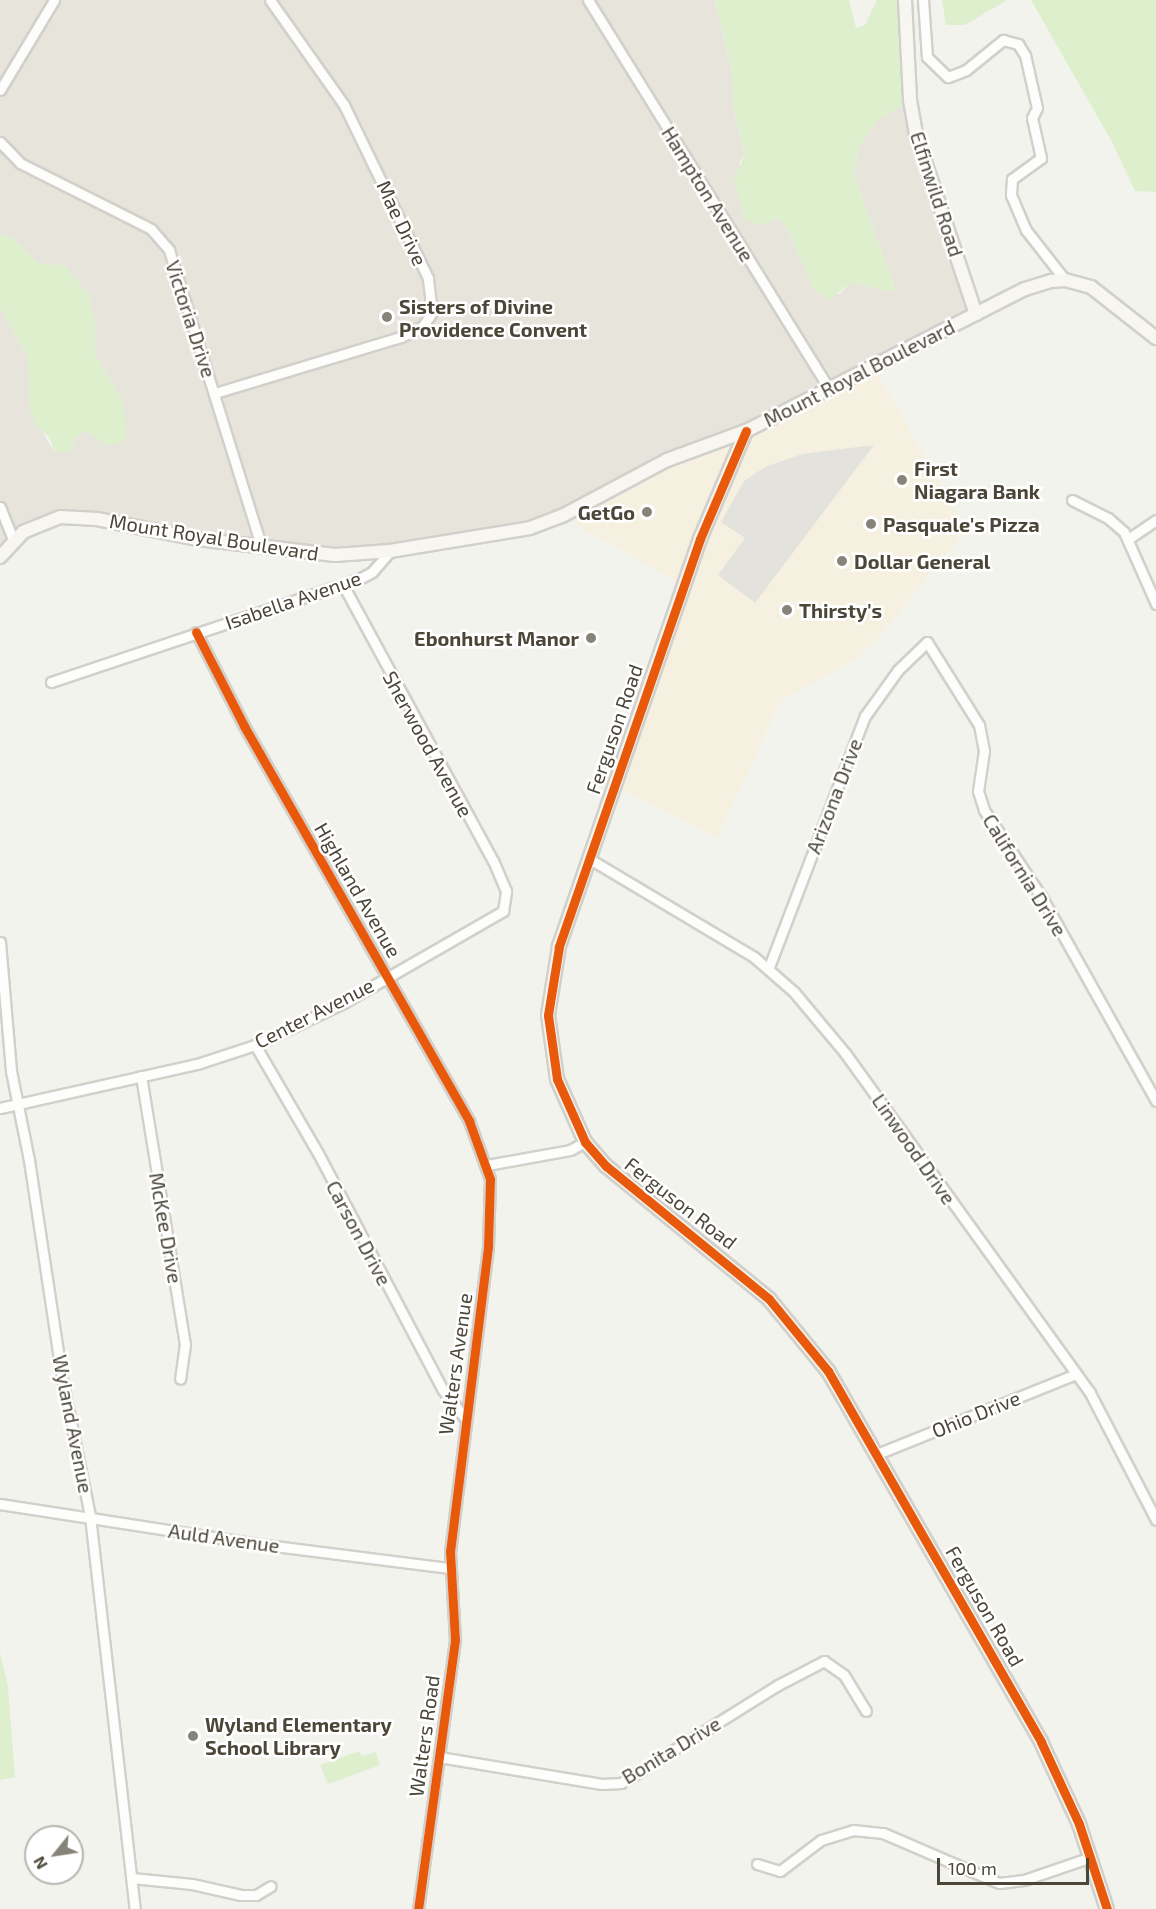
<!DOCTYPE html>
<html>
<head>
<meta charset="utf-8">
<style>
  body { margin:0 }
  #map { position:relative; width:1156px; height:1909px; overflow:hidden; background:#f3f3ee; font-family:"Exo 2",sans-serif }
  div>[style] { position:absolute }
  .residential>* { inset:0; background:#e7e5db }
  .commercial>* { inset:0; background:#f6f0e1 }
  .green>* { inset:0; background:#ddefcd }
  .parking>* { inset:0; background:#e3e2dc }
  .roads { filter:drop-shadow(2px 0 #d1d0cb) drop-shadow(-2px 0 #d1d0cb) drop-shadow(0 2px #d1d0cb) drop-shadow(0 -2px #d1d0cb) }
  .street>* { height:9px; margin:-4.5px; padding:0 4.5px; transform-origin:4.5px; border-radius:4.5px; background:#fdfdfc }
  .secondary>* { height:12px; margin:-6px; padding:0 6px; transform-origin:6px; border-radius:6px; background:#f7f6f1 }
  .cycleway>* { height:9px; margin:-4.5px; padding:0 4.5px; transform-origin:4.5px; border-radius:4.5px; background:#e8590c }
  .dots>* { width:16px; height:16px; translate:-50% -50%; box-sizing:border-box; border:3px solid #fff; border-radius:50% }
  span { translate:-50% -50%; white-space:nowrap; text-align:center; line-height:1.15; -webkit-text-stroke:5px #fff; paint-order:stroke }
  .street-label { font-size:20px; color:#4b4638 }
  .poi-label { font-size:20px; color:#4b4638; font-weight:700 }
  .left { translate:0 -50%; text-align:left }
  .right { translate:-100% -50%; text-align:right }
  .north { position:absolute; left:24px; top:1825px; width:60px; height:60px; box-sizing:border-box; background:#fff; border:2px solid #b7b5af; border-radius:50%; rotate:240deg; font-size:16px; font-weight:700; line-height:24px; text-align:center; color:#4b4638 }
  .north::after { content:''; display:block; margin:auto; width:21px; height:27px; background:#868378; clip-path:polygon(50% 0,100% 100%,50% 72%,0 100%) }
  .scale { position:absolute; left:937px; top:1858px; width:152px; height:27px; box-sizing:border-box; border:3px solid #4b4638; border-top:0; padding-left:8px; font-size:18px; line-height:21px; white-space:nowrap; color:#4b4638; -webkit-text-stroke:4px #fff; paint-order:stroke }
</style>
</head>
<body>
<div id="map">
  <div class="residential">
    <div style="clip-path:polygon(0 0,715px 0,732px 72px,734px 112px,745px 154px,739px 163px,757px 226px,779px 218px,788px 230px,815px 292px,840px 294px,850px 283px,896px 292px,854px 175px,858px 149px,876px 122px,910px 100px,976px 314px,544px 524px,335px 555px,97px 519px,46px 521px,0 557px,0 307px,28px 357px,30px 410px,55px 453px,71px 450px,77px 436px,86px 431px,108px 446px,123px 402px,95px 354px,95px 321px,65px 266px,39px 264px,13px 239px,0 234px)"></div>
  </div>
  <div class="commercial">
    <div style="clip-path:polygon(873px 365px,966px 530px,877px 639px,854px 660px,781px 701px,717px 838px,613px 786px,683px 586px,562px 516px)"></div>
  </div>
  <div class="green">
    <div style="clip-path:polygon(715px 0,849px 0,856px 28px,865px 25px,877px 0,905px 0,910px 100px,876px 122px,858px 149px,854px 175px,896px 292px,850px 283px,831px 299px,815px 292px,788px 230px,779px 218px,757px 226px,744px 218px,734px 179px,745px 154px,734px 112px,732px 72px)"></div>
    <div style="clip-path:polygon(942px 0,1007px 0,965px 25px,946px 25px)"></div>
    <div style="clip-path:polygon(1031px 0,1156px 0,1156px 192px,1135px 191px,1112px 142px)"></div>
    <div style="clip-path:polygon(0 234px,13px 239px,39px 264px,65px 265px,88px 294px,95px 321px,95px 354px,123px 402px,127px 434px,124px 441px,108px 446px,86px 431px,77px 436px,71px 450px,55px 453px,49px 437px,36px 426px,30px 410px,28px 357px,0 307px)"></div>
    <div style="clip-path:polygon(0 1652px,8px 1687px,15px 1777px,0 1780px)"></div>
    <div style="clip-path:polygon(359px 1751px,362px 1756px,376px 1752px,380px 1765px,328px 1784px,320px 1765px)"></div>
  </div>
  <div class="parking">
    <div style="clip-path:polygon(874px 445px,755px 603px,718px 575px,745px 538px,721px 522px,744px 481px,765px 467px,802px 454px)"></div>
  </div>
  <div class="roads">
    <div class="street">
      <div style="left:588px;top:0;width:457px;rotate:58.2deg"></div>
      <div style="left:923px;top:0;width:57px;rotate:86deg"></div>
      <div style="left:927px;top:57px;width:29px;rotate:44deg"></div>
      <div style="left:948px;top:77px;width:19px;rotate:-21deg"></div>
      <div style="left:966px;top:70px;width:48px;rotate:-39deg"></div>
      <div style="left:1003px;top:40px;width:16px;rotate:15deg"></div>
      <div style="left:1018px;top:44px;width:13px;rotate:58deg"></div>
      <div style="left:1025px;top:55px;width:54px;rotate:77.2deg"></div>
      <div style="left:1037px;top:108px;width:11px;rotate:117deg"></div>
      <div style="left:1032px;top:118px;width:41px;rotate:77.3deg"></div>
      <div style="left:1041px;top:158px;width:36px;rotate:144deg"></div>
      <div style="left:1012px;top:179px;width:16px;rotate:94deg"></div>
      <div style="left:1011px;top:195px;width:38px;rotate:67deg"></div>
      <div style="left:1026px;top:230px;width:63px;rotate:52deg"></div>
      <div style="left:0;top:90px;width:105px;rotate:-59deg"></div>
      <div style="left:0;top:142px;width:29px;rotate:46deg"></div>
      <div style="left:20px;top:163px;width:147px;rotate:26.7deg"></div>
      <div style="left:151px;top:229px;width:28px;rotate:49deg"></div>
      <div style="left:169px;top:250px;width:312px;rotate:72.7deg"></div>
      <div style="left:215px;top:393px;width:194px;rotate:-16.8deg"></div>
      <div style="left:401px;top:337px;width:25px;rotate:-27deg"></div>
      <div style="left:423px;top:326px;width:17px;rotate:-57deg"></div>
      <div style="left:432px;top:312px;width:34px;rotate:-97deg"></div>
      <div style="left:428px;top:278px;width:192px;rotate:-115.9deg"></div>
      <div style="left:344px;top:105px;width:128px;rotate:-125.2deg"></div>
      <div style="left:1072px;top:500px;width:40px;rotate:26.6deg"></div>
      <div style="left:1108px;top:518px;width:21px;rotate:41deg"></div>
      <div style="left:1124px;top:532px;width:79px;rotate:66deg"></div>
      <div style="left:0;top:507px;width:35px;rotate:68deg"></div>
      <div style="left:1128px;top:539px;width:34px;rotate:-34deg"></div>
      <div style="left:196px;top:632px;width:106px;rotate:62.9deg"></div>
      <div style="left:244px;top:726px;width:455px;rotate:60.3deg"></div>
      <div style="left:469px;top:1121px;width:62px;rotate:70.1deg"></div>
      <div style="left:490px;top:1179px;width:68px;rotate:91.7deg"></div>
      <div style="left:488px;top:1247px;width:306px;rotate:97.1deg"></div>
      <div style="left:450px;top:1551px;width:89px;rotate:86.8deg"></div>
      <div style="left:455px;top:1640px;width:272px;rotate:97.8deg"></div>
      <div style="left:51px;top:682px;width:325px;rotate:-18.5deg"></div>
      <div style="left:359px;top:579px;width:15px;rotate:-28deg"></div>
      <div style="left:372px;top:572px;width:28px;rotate:-49deg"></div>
      <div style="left:588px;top:858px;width:193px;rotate:30.8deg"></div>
      <div style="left:754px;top:957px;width:53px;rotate:41.2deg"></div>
      <div style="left:794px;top:992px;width:80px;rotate:50.1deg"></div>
      <div style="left:845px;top:1053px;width:419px;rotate:54.2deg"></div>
      <div style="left:1090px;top:1393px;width:143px;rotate:62.5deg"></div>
      <div style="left:0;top:942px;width:129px;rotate:85.1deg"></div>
      <div style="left:11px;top:1071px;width:91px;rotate:78.6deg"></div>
      <div style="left:29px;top:1160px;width:220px;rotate:81.4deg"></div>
      <div style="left:62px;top:1378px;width:141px;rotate:78.5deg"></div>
      <div style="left:90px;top:1516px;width:396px;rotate:83.5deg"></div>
      <div style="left:769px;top:967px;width:269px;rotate:-69.1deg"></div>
      <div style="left:865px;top:716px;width:57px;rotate:-54.3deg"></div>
      <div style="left:898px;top:670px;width:40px;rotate:-44deg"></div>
      <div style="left:927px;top:642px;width:98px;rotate:57.9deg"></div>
      <div style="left:979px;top:725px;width:26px;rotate:79deg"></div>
      <div style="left:984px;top:751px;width:40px;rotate:98.5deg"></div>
      <div style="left:978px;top:791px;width:20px;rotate:72deg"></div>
      <div style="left:984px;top:810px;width:103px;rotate:56.5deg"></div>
      <div style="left:1041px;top:896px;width:235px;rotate:60.7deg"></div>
      <div style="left:255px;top:1045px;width:127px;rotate:59.8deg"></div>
      <div style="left:319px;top:1155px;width:266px;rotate:62.2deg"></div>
      <div style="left:443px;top:1390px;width:37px;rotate:52deg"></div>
      <div style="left:141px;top:1076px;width:272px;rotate:80.7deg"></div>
      <div style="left:185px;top:1344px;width:35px;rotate:98deg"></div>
      <div style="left:0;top:1108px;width:202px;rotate:-12.6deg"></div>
      <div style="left:197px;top:1064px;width:61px;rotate:-18.1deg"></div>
      <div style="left:255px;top:1045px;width:98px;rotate:-25.5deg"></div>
      <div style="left:343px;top:1003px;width:185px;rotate:-29.9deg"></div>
      <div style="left:503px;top:911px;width:20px;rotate:-81deg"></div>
      <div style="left:506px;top:891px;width:33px;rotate:-113deg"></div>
      <div style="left:493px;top:861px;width:314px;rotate:-118.5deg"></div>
      <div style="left:487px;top:1165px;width:84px;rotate:-10.2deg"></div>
      <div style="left:570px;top:1150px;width:17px;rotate:-28deg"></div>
      <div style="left:877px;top:1454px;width:214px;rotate:-21.9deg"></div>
      <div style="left:0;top:1504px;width:262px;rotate:8.8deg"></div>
      <div style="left:259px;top:1544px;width:192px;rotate:7.2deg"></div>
      <div style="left:439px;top:1757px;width:165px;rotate:9.4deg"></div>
      <div style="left:602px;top:1784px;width:19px;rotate:-3deg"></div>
      <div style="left:621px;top:1783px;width:185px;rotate:-32deg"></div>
      <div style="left:778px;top:1685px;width:52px;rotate:-27.6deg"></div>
      <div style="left:824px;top:1661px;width:24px;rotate:35deg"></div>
      <div style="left:844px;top:1675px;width:42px;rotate:58.6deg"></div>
      <div style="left:757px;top:1864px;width:24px;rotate:17deg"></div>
      <div style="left:780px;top:1871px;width:51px;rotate:-37.1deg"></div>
      <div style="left:821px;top:1840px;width:34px;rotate:-17deg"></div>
      <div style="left:853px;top:1830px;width:30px;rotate:6deg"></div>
      <div style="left:883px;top:1833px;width:126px;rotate:23.3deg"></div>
      <div style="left:999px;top:1883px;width:25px;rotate:-7deg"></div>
      <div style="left:1024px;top:1880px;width:71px;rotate:-18.9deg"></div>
      <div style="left:132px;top:1878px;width:60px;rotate:5.7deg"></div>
      <div style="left:192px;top:1884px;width:50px;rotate:12.7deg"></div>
      <div style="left:241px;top:1895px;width:15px"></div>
      <div style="left:256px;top:1895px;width:17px;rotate:-31deg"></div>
    </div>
    <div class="secondary">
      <div style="left:905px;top:0;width:100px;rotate:87.1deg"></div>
      <div style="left:910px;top:100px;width:39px;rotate:80deg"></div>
      <div style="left:917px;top:138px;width:186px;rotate:71.5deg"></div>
      <div style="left:746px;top:431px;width:117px;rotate:113.1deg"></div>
      <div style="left:700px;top:539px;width:432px;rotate:109.1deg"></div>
      <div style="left:559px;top:947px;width:69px;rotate:99.2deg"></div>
      <div style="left:548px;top:1015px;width:65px;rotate:82deg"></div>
      <div style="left:557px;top:1079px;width:69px;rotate:66deg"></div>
      <div style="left:585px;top:1142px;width:32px;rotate:49deg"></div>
      <div style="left:606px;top:1166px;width:210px;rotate:39.2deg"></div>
      <div style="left:769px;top:1299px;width:93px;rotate:50.7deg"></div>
      <div style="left:828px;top:1371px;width:428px;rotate:60.1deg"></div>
      <div style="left:1041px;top:1742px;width:90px;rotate:65.1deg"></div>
      <div style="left:1079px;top:1824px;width:89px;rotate:71.8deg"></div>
      <div style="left:0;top:557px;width:34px;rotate:-47deg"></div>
      <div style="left:23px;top:532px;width:40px;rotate:-22deg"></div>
      <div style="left:60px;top:517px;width:37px;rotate:3deg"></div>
      <div style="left:97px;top:519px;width:102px;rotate:11.3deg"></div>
      <div style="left:197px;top:539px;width:139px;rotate:6.6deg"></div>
      <div style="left:335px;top:555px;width:55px;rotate:-4.2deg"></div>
      <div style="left:390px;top:551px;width:142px;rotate:-9.3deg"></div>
      <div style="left:530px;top:528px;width:34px;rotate:-21deg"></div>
      <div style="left:562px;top:516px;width:119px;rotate:-28.1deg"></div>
      <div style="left:667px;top:460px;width:84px;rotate:-20.2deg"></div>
      <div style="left:746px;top:431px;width:313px;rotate:-27deg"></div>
      <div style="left:1025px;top:289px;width:28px;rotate:-17deg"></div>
      <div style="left:1052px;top:281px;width:13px;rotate:-4deg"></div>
      <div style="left:1065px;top:280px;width:27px;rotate:15deg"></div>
      <div style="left:1091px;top:287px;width:83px;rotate:38.1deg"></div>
    </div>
  </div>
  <div class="cycleway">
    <div style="left:746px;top:431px;width:117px;rotate:113.1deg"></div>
    <div style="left:700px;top:539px;width:432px;rotate:109.1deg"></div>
    <div style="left:559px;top:947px;width:69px;rotate:99.2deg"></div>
    <div style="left:548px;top:1015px;width:65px;rotate:82deg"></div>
    <div style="left:557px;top:1079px;width:69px;rotate:66deg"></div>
    <div style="left:585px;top:1142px;width:32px;rotate:49deg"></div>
    <div style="left:606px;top:1166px;width:210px;rotate:39.2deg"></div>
    <div style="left:769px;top:1299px;width:93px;rotate:50.7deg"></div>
    <div style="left:828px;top:1371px;width:428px;rotate:60.1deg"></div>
    <div style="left:1041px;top:1742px;width:90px;rotate:65.1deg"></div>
    <div style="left:1079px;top:1824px;width:89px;rotate:71.8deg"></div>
    <div style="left:196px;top:632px;width:106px;rotate:62.9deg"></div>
    <div style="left:244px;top:726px;width:455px;rotate:60.3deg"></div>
    <div style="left:469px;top:1121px;width:62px;rotate:70.1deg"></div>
    <div style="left:490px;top:1179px;width:68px;rotate:91.7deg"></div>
    <div style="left:488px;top:1247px;width:306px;rotate:97.1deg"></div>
    <div style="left:450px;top:1551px;width:89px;rotate:86.8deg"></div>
    <div style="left:455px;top:1640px;width:272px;rotate:97.8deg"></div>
  </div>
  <div class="dots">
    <div style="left:387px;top:317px;background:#868378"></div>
    <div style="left:902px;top:480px;background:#868378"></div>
    <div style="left:647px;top:512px;background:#868378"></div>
    <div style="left:871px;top:524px;background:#868378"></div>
    <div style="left:842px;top:561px;background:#868378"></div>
    <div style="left:787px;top:610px;background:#868378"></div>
    <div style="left:591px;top:638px;background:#868378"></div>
    <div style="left:193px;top:1736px;background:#868378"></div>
  </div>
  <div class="street-label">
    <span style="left:708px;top:194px;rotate:58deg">Hampton Avenue</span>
    <span style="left:937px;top:194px;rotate:72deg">Elfinwild Road</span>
    <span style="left:402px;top:223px;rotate:65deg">Mae Drive</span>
    <span style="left:191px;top:319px;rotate:72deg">Victoria Drive</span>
    <span style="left:859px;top:373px;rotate:-27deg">Mount Royal Boulevard</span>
    <span style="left:214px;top:537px;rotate:9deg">Mount Royal Boulevard</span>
    <span style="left:293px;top:600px;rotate:-19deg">Isabella Avenue</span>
    <span style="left:614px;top:729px;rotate:-71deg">Ferguson Road</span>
    <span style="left:428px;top:744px;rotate:61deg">Sherwood Avenue</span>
    <span style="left:834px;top:796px;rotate:-69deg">Arizona Drive</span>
    <span style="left:1025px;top:875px;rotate:58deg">California Drive</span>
    <span style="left:358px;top:890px;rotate:60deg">Highland Avenue</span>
    <span style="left:314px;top:1013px;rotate:-27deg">Center Avenue</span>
    <span style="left:914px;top:1149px;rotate:55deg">Linwood Drive</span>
    <span style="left:681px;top:1203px;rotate:38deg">Ferguson Road</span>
    <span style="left:166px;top:1228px;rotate:80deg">McKee Drive</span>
    <span style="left:359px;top:1233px;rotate:62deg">Carson Drive</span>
    <span style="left:455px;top:1364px;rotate:-82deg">Walters Avenue</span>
    <span style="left:976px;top:1414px;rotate:-22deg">Ohio Drive</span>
    <span style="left:73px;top:1424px;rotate:79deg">Wyland Avenue</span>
    <span style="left:224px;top:1538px;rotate:8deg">Auld Avenue</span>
    <span style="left:985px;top:1606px;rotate:60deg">Ferguson Road</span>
    <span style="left:424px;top:1736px;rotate:-82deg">Walters Road</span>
    <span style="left:671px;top:1750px;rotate:-31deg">Bonita Drive</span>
  </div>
  <div class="poi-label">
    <span class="left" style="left:399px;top:318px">Sisters of Divine<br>Providence Convent</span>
    <span class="left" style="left:914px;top:480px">First<br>Niagara Bank</span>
    <span class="right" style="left:635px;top:512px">GetGo</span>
    <span class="left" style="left:883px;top:524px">Pasquale's Pizza</span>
    <span class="left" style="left:854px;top:561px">Dollar General</span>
    <span class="left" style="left:799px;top:610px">Thirsty's</span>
    <span class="right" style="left:579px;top:638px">Ebonhurst Manor</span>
    <span class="left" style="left:205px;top:1736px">Wyland Elementary<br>School Library</span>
  </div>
  <div class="north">N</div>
  <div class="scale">100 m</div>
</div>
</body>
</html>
